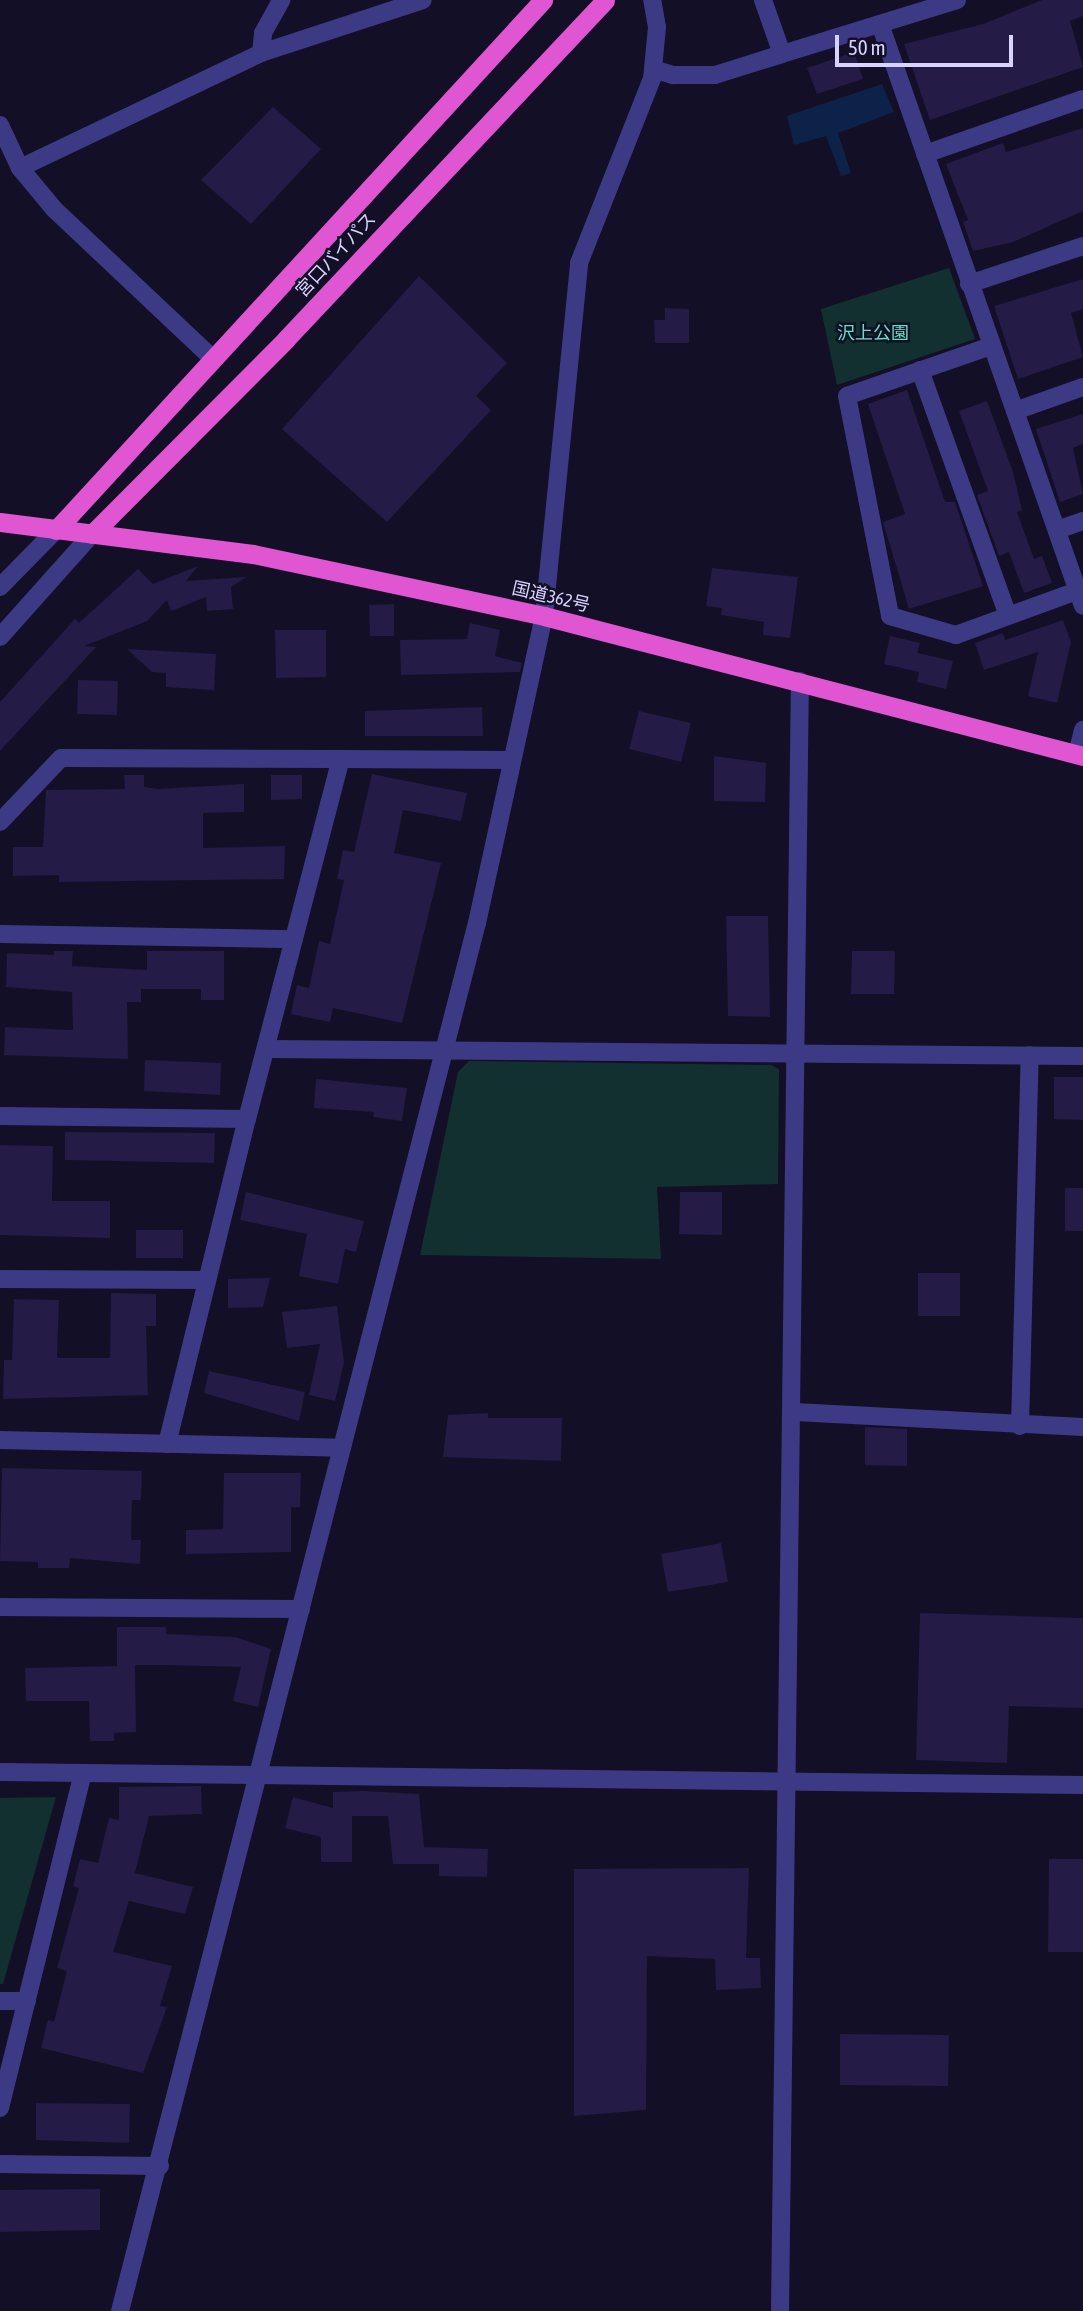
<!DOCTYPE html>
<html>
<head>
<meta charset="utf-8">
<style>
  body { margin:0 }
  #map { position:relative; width:1083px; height:2311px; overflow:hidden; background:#130f26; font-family:"Asap Condensed","Noto Sans JP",sans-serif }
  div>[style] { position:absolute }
  .green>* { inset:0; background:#12302f }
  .water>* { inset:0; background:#0c2248 }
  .building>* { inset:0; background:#241b47 }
  .minor>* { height:18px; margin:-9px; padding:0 9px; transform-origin:9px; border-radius:9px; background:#3d3a85 }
  .tertiary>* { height:18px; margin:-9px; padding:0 9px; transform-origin:9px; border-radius:9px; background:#3d3a85 }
  .trunk>* { height:19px; margin:-9.5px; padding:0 9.5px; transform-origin:9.5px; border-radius:9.5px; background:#e055d1 }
  span { translate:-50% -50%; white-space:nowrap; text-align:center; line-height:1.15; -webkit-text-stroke:5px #130f26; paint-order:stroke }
  .street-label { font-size:18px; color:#d9d4ff }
  .park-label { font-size:18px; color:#5fe0c0 }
  .scale { position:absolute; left:835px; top:35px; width:178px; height:32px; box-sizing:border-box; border:4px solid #d9d4ff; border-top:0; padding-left:9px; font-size:21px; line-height:24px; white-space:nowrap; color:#d9d4ff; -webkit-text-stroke:5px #130f26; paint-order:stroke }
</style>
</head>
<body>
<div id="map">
  <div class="green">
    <div style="clip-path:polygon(949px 268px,975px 339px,837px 385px,821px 309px)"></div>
    <div style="clip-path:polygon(469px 1061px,771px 1065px,779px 1069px,778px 1184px,657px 1187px,661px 1259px,420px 1255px,458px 1072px)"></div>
    <div style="clip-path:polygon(56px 1797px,3px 1984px,0 1984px,0 1798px)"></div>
  </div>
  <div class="water">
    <div style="clip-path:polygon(882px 84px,894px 112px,838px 133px,851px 173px,841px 176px,826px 136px,794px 145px,787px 116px)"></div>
  </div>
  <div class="building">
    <div style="clip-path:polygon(1042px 0,1083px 0,1083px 16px,1070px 21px,1083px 67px,930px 120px,904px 44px,983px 24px)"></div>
    <div style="clip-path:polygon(854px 52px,863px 79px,817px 94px,807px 68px)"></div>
    <div style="clip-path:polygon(273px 107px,321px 149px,251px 224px,201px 180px)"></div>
    <div style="clip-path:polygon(1083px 128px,1083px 211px,1013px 242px,973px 251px,963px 222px,968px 220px,946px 164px,1003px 143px,1006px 152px)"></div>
    <div style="clip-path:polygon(419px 276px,507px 363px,476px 396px,491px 410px,387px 522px,282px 429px)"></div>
    <div style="clip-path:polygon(1083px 279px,1083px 309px,1071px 313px,1083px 357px,1018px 379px,994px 306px)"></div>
    <div style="clip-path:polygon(665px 308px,689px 309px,689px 343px,655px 343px,654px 320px,665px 320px)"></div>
    <div style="clip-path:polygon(907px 390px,945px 502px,955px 502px,983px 586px,909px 609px,883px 522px,905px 514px,868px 404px)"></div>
    <div style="clip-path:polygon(987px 401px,1013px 472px,1022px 510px,1017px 512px,1034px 559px,1042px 556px,1052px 583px,1024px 593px,1009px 552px,999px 556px,977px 495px,988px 491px,959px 411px)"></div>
    <div style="clip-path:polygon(1083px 414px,1083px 444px,1073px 448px,1083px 494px,1060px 502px,1036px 429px)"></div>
    <div style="clip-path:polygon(198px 566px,186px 581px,246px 577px,231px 587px,233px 609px,207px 611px,206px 597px,171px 611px,167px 600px,147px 621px,84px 646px,96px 647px,0 751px,0 702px,75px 619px,79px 623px,138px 569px,153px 584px)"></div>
    <div style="clip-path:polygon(712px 568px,798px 577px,790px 638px,763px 635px,764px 622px,721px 615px,722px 608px,706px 606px)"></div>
    <div style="clip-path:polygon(394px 604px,394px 636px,370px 636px,369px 605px)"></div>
    <div style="clip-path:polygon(1063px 620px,1071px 642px,1057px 703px,1028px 696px,1038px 652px,984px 670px,975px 643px,1003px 633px,1005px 640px)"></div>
    <div style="clip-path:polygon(470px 623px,500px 630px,495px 656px,522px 663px,520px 672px,401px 675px,400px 640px,467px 639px)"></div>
    <div style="clip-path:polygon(275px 630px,326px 630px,326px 677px,276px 678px)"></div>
    <div style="clip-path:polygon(890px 636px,920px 643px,917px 653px,953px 661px,946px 689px,917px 682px,919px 672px,884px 664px)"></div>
    <div style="clip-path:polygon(127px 649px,216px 654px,214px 690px,166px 687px,166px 673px,152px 672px)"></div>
    <div style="clip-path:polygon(78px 680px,118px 681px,117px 715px,77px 714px)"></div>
    <div style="clip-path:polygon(482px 707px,483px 736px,365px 736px,365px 711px)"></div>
    <div style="clip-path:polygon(639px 711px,691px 723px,681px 762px,629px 749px)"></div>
    <div style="clip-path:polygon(714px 756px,766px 763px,765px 802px,714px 801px)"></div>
    <div style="clip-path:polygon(372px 774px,467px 793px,461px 821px,403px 810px,394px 853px,441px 863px,402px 1023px,333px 1008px,330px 1022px,291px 1014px,297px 985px,309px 988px,319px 941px,330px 944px,344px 880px,337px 879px,343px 850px,354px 852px)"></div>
    <div style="clip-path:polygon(124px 775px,144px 775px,144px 787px,158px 789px,244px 784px,244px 812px,203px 813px,203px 848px,285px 846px,284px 879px,59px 882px,59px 875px,13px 876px,13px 847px,43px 847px,46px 790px,125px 789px)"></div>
    <div style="clip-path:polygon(271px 775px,302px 775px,302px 799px,271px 800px)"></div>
    <div style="clip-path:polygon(726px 916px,768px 916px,770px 1017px,728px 1016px)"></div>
    <div style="clip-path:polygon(54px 951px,73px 951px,72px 966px,147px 970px,147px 951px,224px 951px,224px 1000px,201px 1000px,201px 989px,141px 989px,141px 1002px,127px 1002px,128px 1059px,4px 1055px,5px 1027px,73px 1030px,72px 992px,6px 987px,7px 953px,54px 955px)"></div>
    <div style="clip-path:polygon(852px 951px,895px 951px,894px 994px,851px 994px)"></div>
    <div style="clip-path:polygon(145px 1060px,221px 1063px,220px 1095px,144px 1091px)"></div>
    <div style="clip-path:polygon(1054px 1077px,1083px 1077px,1083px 1120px,1054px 1119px)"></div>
    <div style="clip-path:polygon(316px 1079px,407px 1088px,402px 1121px,373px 1117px,374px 1112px,314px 1108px)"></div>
    <div style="clip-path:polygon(65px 1132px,215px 1133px,214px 1163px,65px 1160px)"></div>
    <div style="clip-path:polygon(0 1145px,53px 1146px,52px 1201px,110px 1201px,110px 1238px,0 1235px)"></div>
    <div style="clip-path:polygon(1065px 1188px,1083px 1188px,1083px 1231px,1065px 1231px)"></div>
    <div style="clip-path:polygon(246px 1192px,364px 1221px,356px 1252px,345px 1249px,338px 1284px,299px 1276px,307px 1234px,240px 1220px)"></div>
    <div style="clip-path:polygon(680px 1192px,722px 1192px,722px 1235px,679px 1234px)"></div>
    <div style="clip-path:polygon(136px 1230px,183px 1230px,183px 1258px,136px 1258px)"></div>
    <div style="clip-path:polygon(918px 1273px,960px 1273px,960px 1316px,918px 1316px)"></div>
    <div style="clip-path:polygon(270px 1278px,263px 1307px,228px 1308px,228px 1279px)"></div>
    <div style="clip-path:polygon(111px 1293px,156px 1294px,156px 1326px,146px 1326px,148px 1395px,3px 1399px,4px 1360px,12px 1360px,14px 1299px,59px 1300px,57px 1358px,110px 1358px)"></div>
    <div style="clip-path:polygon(337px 1306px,344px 1362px,335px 1401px,309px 1395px,320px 1344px,287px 1348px,282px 1312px)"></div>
    <div style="clip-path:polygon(209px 1371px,305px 1392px,299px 1421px,204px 1393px)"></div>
    <div style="clip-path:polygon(488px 1413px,488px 1418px,562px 1418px,561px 1461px,443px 1457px,448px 1415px)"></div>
    <div style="clip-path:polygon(865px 1427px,907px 1429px,907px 1466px,865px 1465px)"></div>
    <div style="clip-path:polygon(2px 1468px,142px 1471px,141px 1500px,132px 1500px,131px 1540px,141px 1540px,140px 1564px,70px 1558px,69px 1568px,38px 1568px,38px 1562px,0 1561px)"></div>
    <div style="clip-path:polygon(224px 1473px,301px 1473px,300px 1507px,291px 1507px,291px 1552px,186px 1554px,186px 1530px,223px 1529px)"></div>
    <div style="clip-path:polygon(721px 1543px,728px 1582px,668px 1592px,661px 1554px)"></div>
    <div style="clip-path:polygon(920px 1613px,1083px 1618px,1083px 1708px,1009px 1706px,1007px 1763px,916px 1760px)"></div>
    <div style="clip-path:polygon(117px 1627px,166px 1627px,166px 1634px,235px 1637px,271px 1649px,258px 1707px,233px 1701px,241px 1667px,168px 1665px,135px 1665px,136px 1732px,114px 1733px,114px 1741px,90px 1741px,89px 1701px,26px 1701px,25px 1668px,117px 1666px)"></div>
    <div style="clip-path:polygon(201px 1786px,202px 1814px,149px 1816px,135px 1873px,193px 1887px,185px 1914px,129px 1901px,113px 1952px,172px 1966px,160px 2006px,167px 2007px,143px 2073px,41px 2048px,48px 2020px,54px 2022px,67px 1971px,57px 1968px,79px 1888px,73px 1886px,80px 1859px,98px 1863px,109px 1818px,119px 1820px,119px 1787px)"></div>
    <div style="clip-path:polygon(364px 1791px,419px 1794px,424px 1847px,488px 1849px,487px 1877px,439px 1876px,439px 1864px,393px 1864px,388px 1816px,352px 1816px,352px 1862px,321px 1862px,321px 1837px,285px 1828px,293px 1797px,333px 1808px,333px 1792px)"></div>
    <div style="clip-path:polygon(1049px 1859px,1083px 1859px,1083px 1952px,1048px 1952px)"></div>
    <div style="clip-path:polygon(749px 1868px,746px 1958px,760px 1958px,761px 1988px,716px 1990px,715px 1959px,647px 1956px,646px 2110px,574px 2116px,574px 1869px)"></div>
    <div style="clip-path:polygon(840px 2034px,949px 2035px,948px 2086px,840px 2085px)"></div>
    <div style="clip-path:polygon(36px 2103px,130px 2104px,129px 2143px,36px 2140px)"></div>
    <div style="clip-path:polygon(100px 2189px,100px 2230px,0 2232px,0 2190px)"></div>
  </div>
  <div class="minor">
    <div style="left:763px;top:0;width:57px;rotate:70.6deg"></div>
    <div style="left:782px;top:54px;width:183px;rotate:-17.1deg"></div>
    <div style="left:880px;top:24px;width:616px;rotate:70.77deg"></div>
    <div style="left:261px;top:53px;width:20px;rotate:-84deg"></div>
    <div style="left:263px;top:33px;width:38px;rotate:-61deg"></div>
    <div style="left:654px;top:69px;width:20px;rotate:18deg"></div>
    <div style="left:673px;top:75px;width:42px"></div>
    <div style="left:715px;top:75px;width:70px;rotate:-17.4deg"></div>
    <div style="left:0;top:125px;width:47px;rotate:65.1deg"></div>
    <div style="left:20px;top:168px;width:53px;rotate:50.3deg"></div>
    <div style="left:54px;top:209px;width:216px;rotate:43.3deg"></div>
    <div style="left:925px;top:154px;width:167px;rotate:-19.2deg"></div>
    <div style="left:20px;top:168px;width:267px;rotate:-25.5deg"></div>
    <div style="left:261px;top:53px;width:170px;rotate:-18.1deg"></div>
    <div style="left:969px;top:284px;width:120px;rotate:-18.4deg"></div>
    <div style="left:991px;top:346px;width:152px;rotate:160.9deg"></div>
    <div style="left:847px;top:396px;width:224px;rotate:78.9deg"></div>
    <div style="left:890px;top:616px;width:69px;rotate:16.1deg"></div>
    <div style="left:956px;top:635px;width:129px;rotate:-20deg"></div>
    <div style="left:920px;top:370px;width:261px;rotate:70.3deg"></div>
    <div style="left:1015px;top:411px;width:72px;rotate:-19.4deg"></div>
    <div style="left:1057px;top:530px;width:28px;rotate:-19deg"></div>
    <div style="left:1077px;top:754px;width:25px;rotate:-76deg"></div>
    <div style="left:0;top:822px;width:88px;rotate:-46.4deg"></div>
    <div style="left:61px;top:758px;width:280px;rotate:0.2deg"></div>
    <div style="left:0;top:934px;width:294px;rotate:1deg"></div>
    <div style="left:267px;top:1049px;width:816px;rotate:0.49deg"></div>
    <div style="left:0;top:1116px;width:247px;rotate:0.7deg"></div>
    <div style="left:247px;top:1119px;width:372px;rotate:-75.4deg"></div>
    <div style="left:341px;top:759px;width:169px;rotate:0.3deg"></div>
    <div style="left:0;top:1279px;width:207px;rotate:0.3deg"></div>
    <div style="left:795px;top:1412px;width:288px;rotate:3deg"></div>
    <div style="left:1020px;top:1426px;width:371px;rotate:-88.5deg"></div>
    <div style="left:0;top:1440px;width:342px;rotate:1.3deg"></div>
    <div style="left:167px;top:1444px;width:335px;rotate:-76.2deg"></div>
    <div style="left:0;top:1607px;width:301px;rotate:0.4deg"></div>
    <div style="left:0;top:1772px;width:1083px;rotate:0.69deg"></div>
    <div style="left:0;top:2001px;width:27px"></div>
    <div style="left:0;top:2108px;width:345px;rotate:-76.1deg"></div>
    <div style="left:0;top:2164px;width:160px;rotate:0.7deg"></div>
  </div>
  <div class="tertiary">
    <div style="left:0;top:587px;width:80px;rotate:-45.5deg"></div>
    <div style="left:0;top:637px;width:138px;rotate:-48.2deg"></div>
    <div style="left:120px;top:2311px;width:1433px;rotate:-75.58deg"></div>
    <div style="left:477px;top:923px;width:314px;rotate:-77.7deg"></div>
    <div style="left:544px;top:616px;width:355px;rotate:-84.3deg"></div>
    <div style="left:579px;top:263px;width:198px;rotate:-68.4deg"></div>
    <div style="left:652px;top:79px;width:52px;rotate:-84.5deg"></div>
    <div style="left:657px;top:27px;width:27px;rotate:-100deg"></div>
    <div style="left:780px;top:2311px;width:1630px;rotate:-89.3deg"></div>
  </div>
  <div class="trunk">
    <div style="left:0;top:522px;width:255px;rotate:7.2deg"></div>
    <div style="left:253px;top:554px;width:298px;rotate:12deg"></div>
    <div style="left:544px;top:616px;width:557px;rotate:14.56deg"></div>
    <div style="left:56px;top:530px;width:720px;rotate:-47.42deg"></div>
    <div style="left:92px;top:534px;width:275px;rotate:-45.1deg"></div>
    <div style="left:286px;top:339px;width:465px;rotate:-46.7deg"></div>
  </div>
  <div class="street-label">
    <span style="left:336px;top:255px;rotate:-47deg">宮口バイパス</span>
    <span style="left:551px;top:597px;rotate:13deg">国道362号</span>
  </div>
  <div class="park-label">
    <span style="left:873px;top:333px">沢上公園</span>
  </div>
  <div class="scale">50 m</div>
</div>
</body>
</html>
